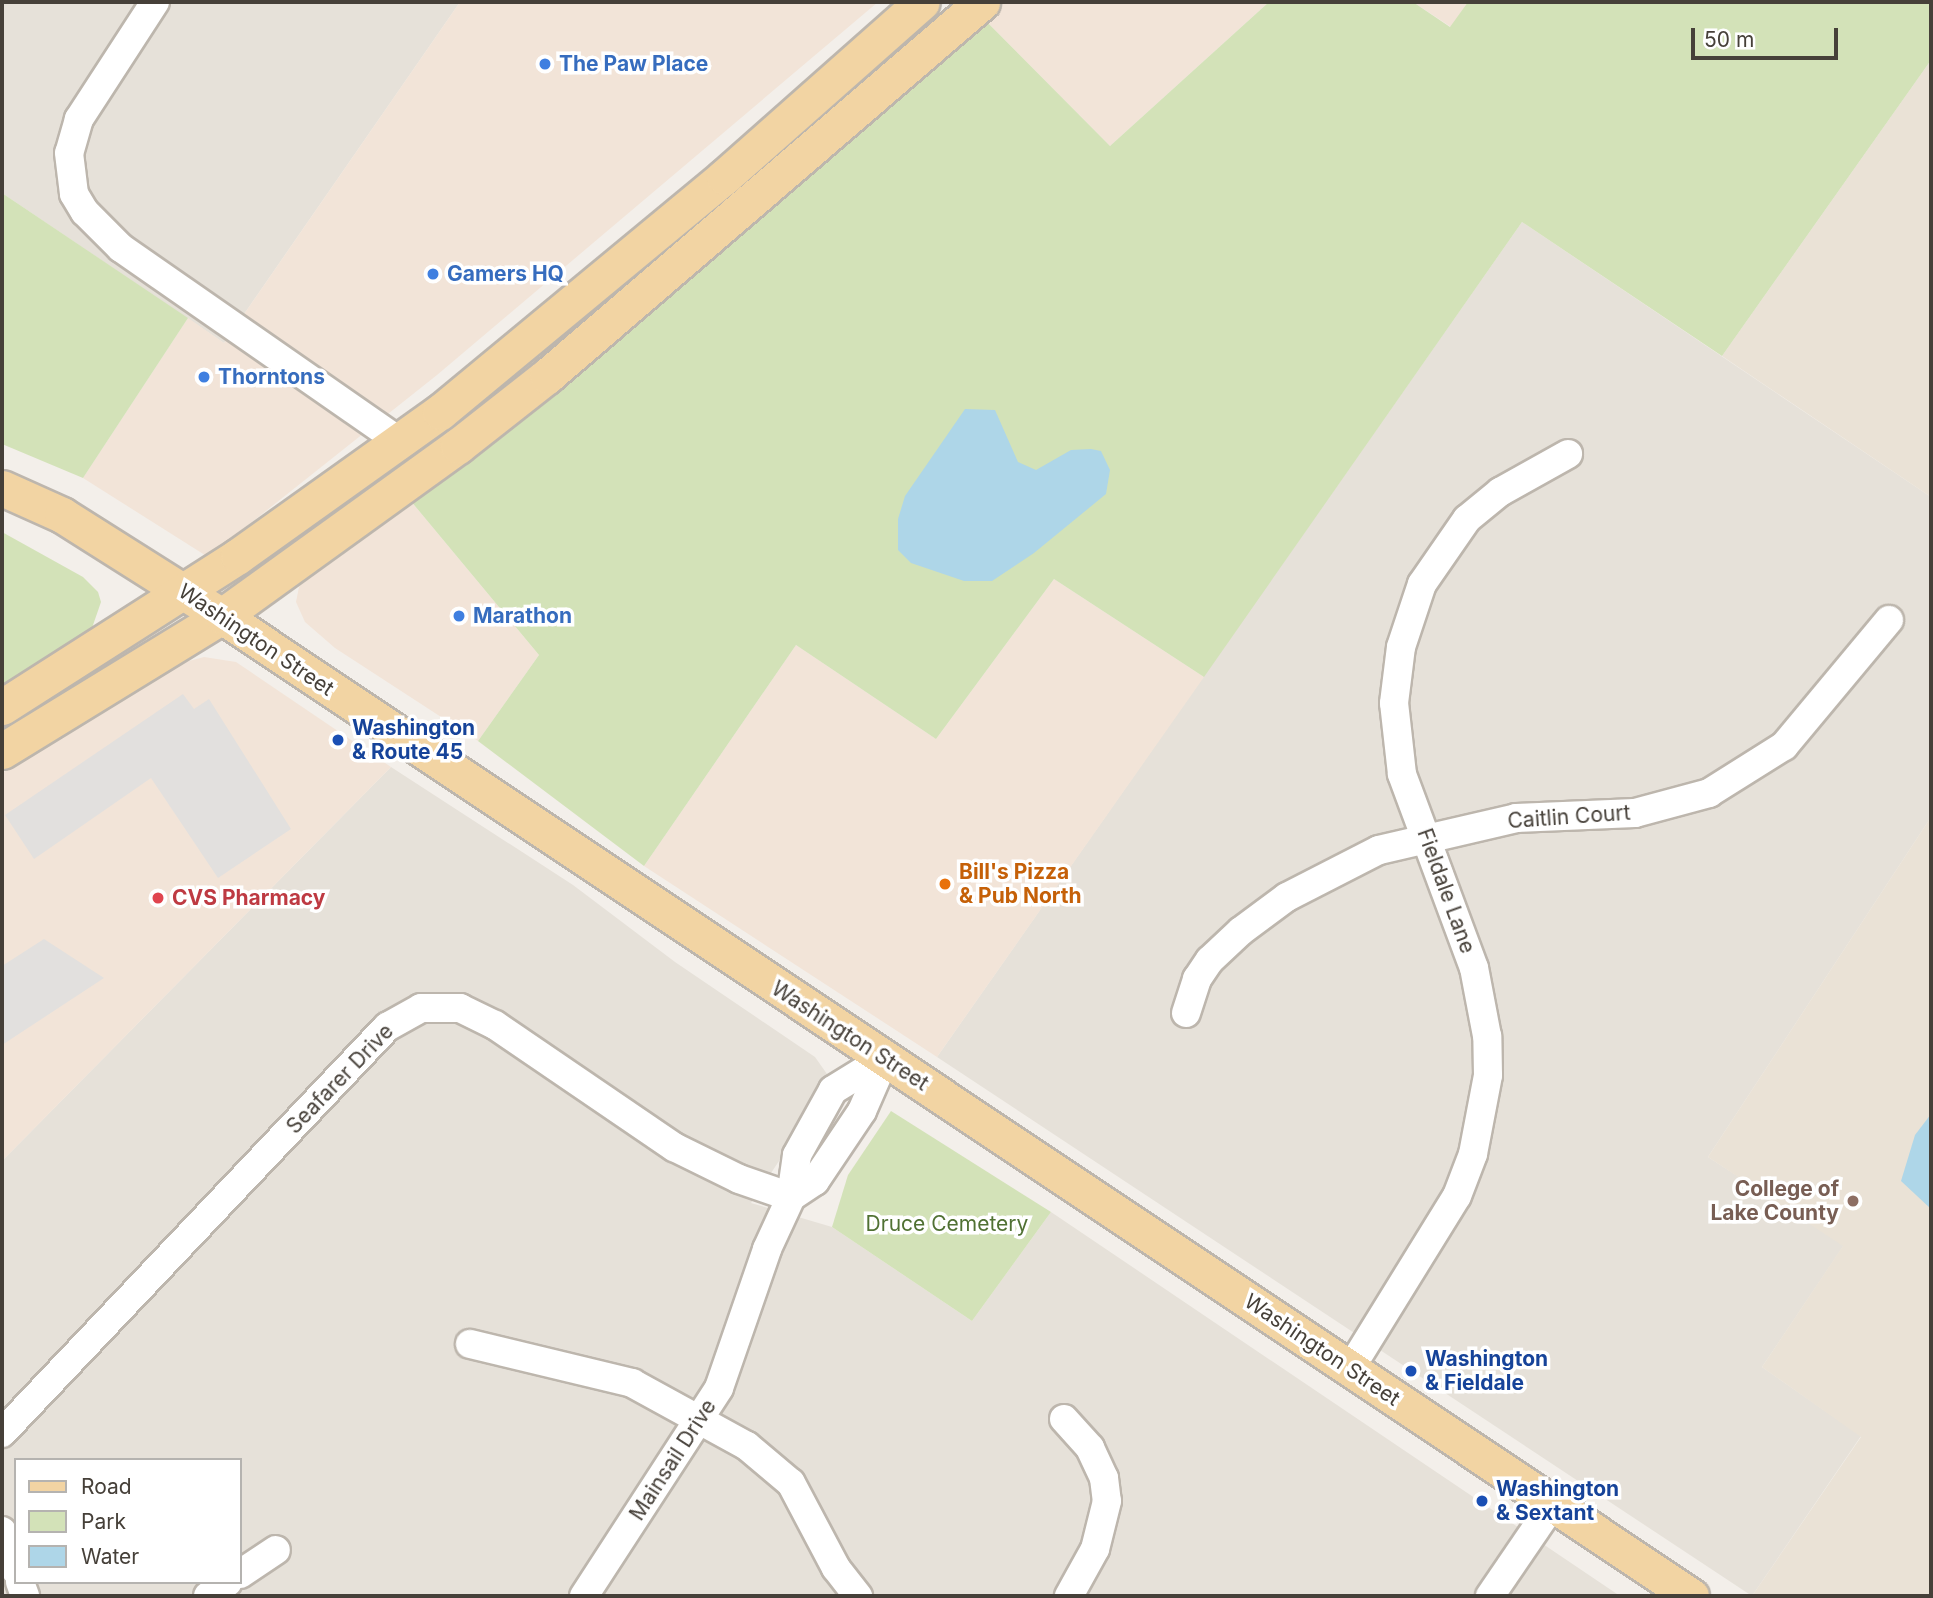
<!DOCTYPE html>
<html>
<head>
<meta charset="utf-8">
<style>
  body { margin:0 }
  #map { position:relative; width:1933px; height:1598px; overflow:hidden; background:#f3efea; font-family:Inter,sans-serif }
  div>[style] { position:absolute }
  .residential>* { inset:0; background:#e6e1d9 }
  .commercial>* { inset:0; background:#f2e4d8 }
  .education>* { inset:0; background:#eae2d6 }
  .green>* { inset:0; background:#d3e2b8 }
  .parking>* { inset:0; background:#e2e0de }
  .water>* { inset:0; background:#aed6e8 }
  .roads { filter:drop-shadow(2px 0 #bdb6ad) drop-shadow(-2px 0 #bdb6ad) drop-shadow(0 2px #bdb6ad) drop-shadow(0 -2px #bdb6ad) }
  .minor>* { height:28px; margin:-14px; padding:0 14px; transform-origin:14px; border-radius:14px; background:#fff }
  .major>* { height:35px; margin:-17.5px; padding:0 17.5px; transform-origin:17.5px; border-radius:17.5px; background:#f2d4a3 }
  .dots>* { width:19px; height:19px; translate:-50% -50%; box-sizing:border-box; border:4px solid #fff; border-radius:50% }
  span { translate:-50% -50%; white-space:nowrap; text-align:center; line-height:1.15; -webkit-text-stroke:7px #fff; paint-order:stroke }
  .shop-label { font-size:21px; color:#366cbe; font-weight:700 }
  .left { translate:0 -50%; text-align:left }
  .street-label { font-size:21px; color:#464039 }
  .transit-label { font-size:21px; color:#164399; font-weight:700 }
  .food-label { font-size:21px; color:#c56008; font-weight:700 }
  .health-label { font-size:21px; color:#be3a42; font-weight:700 }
  .education-label { font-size:21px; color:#785e54; font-weight:700 }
  .right { translate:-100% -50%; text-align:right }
  .park-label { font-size:21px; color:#507133 }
  .frame { position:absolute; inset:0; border:4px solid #464039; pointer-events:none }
  .legend { position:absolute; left:14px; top:1458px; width:228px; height:126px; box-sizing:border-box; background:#fff; border:2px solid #b5b3b0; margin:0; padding:9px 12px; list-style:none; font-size:21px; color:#464039 }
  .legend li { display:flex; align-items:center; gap:14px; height:35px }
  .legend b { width:35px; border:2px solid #b5b3b0 }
  .scale { position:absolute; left:1691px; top:28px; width:147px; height:32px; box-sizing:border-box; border:4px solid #464039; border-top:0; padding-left:9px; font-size:21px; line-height:24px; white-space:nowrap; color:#464039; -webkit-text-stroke:5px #fff; paint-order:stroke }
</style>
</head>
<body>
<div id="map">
  <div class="residential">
    <div style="clip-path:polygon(2px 2px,460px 2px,224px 343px,2px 193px)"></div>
    <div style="clip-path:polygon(1522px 222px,1931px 497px,1931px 817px,1708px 1157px,1844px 1245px,1762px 1367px,1861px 1436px,1752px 1596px,937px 1057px)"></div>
    <div style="clip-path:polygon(evenodd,391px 767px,573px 885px,675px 962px,815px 1057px,827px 1074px,823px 1095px,751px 1203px,832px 1227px,972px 1321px,1051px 1212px,1620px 1596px,2px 1596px,2px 1161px,391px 767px,16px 1460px,240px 1460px,240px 1582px,16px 1582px,16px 1460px)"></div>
  </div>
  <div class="commercial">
    <div style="clip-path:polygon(460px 2px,878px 2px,437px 375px,208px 557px,83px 478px,188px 318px,224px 343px)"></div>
    <div style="clip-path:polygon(995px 2px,1269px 2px,1110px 146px,980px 15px)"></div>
    <div style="clip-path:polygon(1413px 2px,1468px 2px,1451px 27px)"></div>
    <div style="clip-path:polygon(410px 500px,539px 655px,478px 741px,335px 648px,305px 622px,296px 602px,299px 587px,314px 568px)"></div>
    <div style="clip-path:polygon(1054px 579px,1204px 677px,937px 1057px,644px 866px,796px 645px,936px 739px)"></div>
    <div style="clip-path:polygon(204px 657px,236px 662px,391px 767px,2px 1161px,2px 773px,185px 662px)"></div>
  </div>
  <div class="education">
    <div style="clip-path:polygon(1931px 60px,1931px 497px,1722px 356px)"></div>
    <div style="clip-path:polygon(1931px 817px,1931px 1596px,1752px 1596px,1861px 1437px,1762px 1367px,1843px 1246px,1708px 1157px)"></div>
  </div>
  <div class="green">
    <div style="clip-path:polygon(1269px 2px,1413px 2px,1450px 27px,1468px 2px,1931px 2px,1931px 60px,1722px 356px,1522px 222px,1204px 677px,1054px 579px,936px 739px,796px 645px,644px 866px,478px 741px,539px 655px,410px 500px,980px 15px,1110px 146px)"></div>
    <div style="clip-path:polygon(800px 125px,804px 130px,730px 202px,527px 376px,523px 372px)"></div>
    <div style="clip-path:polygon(2px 193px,188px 318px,83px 478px,2px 444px)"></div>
    <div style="clip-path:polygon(2px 532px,83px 577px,98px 592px,101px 602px,92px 628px,2px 691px)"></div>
    <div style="clip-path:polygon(891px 1111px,1051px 1212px,972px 1321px,832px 1227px,848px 1175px)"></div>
  </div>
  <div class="parking">
    <div style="clip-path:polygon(183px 694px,194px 709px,209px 699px,291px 829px,218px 878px,151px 778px,34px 859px,5px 815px)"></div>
    <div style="clip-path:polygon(44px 939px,104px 978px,2px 1045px,2px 966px)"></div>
  </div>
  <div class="water">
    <div style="clip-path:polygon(965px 409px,995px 410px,1018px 462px,1036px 470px,1071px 450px,1091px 449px,1101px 451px,1110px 470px,1106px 494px,1034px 553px,992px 581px,964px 581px,911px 563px,898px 550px,898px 519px,905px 496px)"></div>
    <div style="clip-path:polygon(1931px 1114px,1931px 1209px,1901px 1181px,1915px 1135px)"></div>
  </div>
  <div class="roads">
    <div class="minor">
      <div style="left:155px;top:2px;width:140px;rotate:123deg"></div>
      <div style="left:79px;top:119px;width:35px;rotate:106deg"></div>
      <div style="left:69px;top:153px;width:41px;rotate:83deg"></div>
      <div style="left:74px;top:194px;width:21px;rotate:59deg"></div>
      <div style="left:85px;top:212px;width:51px;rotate:45deg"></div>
      <div style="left:121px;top:248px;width:340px;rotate:34.8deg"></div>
      <div style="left:1186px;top:1013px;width:36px;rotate:-72deg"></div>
      <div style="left:1197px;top:979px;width:23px;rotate:-56deg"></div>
      <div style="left:1210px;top:960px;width:42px;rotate:-43.1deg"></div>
      <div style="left:1241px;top:931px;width:57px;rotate:-36.5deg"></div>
      <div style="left:1287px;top:897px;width:103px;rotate:-27.1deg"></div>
      <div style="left:1379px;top:850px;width:141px;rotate:-13.1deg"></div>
      <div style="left:1516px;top:818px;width:119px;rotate:-2.4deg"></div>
      <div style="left:1635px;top:813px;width:77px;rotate:-15.1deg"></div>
      <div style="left:1709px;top:793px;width:89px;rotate:-32.1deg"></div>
      <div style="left:1784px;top:746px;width:164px;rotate:-50.2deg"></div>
      <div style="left:791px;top:1197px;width:29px;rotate:-34deg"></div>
      <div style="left:815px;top:1181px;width:84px;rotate:-56.1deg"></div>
      <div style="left:862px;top:1111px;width:58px;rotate:-66.5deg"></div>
      <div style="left:470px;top:1344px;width:167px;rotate:13.5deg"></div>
      <div style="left:632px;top:1383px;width:131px;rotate:28.7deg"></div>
      <div style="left:747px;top:1446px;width:57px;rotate:40.1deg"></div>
      <div style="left:791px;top:1483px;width:96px;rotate:62.1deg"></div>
      <div style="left:836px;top:1568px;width:36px;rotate:52deg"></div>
      <div style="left:1350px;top:1369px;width:203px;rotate:-58.3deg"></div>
      <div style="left:1457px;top:1196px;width:45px;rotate:-69.1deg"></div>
      <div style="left:1473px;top:1154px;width:80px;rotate:-79.2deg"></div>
      <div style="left:1488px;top:1075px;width:39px;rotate:-91deg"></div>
      <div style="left:1487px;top:1036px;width:69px;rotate:-100.8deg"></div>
      <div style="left:1474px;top:968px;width:207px;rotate:-110.4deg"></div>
      <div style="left:1402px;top:774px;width:71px;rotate:-96.4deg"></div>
      <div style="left:1394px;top:703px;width:56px;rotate:-82.9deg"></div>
      <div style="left:1401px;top:647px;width:66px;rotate:-71.6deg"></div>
      <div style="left:1422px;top:584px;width:79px;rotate:-55.3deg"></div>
      <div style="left:1467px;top:519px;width:43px;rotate:-39.3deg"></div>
      <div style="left:1500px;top:492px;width:78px;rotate:-29.2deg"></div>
      <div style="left:1064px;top:1419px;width:39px;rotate:48deg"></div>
      <div style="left:1090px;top:1448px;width:33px;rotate:65deg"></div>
      <div style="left:1104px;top:1478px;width:23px;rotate:83deg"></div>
      <div style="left:1107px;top:1501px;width:49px;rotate:104deg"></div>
      <div style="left:1095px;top:1549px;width:54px;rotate:119deg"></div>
      <div style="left:2px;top:1433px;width:560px;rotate:-46.52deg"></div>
      <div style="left:387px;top:1027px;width:39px;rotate:-29deg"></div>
      <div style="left:421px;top:1008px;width:39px"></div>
      <div style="left:460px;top:1008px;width:39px;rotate:26deg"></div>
      <div style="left:495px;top:1025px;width:217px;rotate:34.3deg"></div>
      <div style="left:674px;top:1147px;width:72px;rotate:26.2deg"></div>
      <div style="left:739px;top:1179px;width:55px;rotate:19.1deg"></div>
      <div style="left:2px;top:1531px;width:42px;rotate:70.7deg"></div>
      <div style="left:240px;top:1574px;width:43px;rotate:-33.7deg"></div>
      <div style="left:20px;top:1582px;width:15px;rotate:70deg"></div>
      <div style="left:208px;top:1596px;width:24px;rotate:-35deg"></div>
      <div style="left:584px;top:1596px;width:248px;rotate:-57deg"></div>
      <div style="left:719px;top:1388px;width:147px;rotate:-70.9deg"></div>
      <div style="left:767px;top:1249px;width:57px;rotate:-65.2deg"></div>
      <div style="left:791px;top:1197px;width:42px;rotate:-81.9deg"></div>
      <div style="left:797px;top:1155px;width:74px;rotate:-61deg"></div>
      <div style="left:833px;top:1090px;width:61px;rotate:-31.6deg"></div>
      <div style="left:1490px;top:1596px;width:110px;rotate:-55.7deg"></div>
    </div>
    <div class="major">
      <div style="left:2px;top:488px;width:66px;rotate:24.2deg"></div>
      <div style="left:62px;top:515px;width:189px;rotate:32.3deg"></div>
      <div style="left:222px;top:616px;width:1766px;rotate:33.71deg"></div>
      <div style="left:2px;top:707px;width:280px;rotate:-32.6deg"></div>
      <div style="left:238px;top:556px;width:248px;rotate:-35.5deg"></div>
      <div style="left:440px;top:412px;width:369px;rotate:-39.6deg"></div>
      <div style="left:724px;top:177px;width:264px;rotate:-41.5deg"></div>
      <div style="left:2px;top:751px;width:258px;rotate:-31.5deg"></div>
      <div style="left:222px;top:616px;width:291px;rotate:-35.8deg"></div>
      <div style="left:458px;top:446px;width:113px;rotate:-38.2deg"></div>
      <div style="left:547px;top:376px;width:574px;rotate:-40.69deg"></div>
    </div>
  </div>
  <div class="dots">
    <div style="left:545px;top:64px;background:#3f7fe0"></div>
    <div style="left:433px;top:274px;background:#3f7fe0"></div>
    <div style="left:204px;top:377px;background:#3f7fe0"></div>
    <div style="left:459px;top:616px;background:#3f7fe0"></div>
    <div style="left:338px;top:740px;background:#1a4fb4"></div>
    <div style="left:945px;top:884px;background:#e8710a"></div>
    <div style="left:158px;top:898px;background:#e0444e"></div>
    <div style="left:1853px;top:1201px;background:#8d6e63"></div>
    <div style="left:1411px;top:1371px;background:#1a4fb4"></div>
    <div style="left:1482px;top:1501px;background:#1a4fb4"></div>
  </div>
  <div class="shop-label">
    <span class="left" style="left:559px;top:64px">The Paw Place</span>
    <span class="left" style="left:447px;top:274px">Gamers HQ</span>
    <span class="left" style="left:218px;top:377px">Thorntons</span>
    <span class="left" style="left:473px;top:616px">Marathon</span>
  </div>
  <div class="street-label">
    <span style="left:256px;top:640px;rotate:34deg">Washington Street</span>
    <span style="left:1569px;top:817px;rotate:-4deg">Caitlin Court</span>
    <span style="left:1446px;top:891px;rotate:70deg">Fieldale Lane</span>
    <span style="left:850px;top:1036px;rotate:33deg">Washington Street</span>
    <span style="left:340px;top:1079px;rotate:-46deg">Seafarer Drive</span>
    <span style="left:1322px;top:1350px;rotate:34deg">Washington Street</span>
    <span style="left:673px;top:1460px;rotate:-57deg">Mainsail Drive</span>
  </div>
  <div class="transit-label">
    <span class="left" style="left:352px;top:740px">Washington<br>&amp; Route 45</span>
    <span class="left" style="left:1425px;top:1371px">Washington<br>&amp; Fieldale</span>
    <span class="left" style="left:1496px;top:1501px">Washington<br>&amp; Sextant</span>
  </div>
  <div class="food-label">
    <span class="left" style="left:959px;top:884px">Bill's Pizza<br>&amp; Pub North</span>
  </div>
  <div class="health-label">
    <span class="left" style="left:172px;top:898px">CVS Pharmacy</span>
  </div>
  <div class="education-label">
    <span class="right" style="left:1839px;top:1201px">College of<br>Lake County</span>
  </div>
  <div class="park-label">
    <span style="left:947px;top:1224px">Druce Cemetery</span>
  </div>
  <div class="frame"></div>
  <ul class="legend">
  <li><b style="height:9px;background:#f2d4a3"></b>Road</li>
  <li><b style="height:19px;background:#d3e2b8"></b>Park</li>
  <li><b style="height:19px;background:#aed6e8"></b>Water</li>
  </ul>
  <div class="scale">50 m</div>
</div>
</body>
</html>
